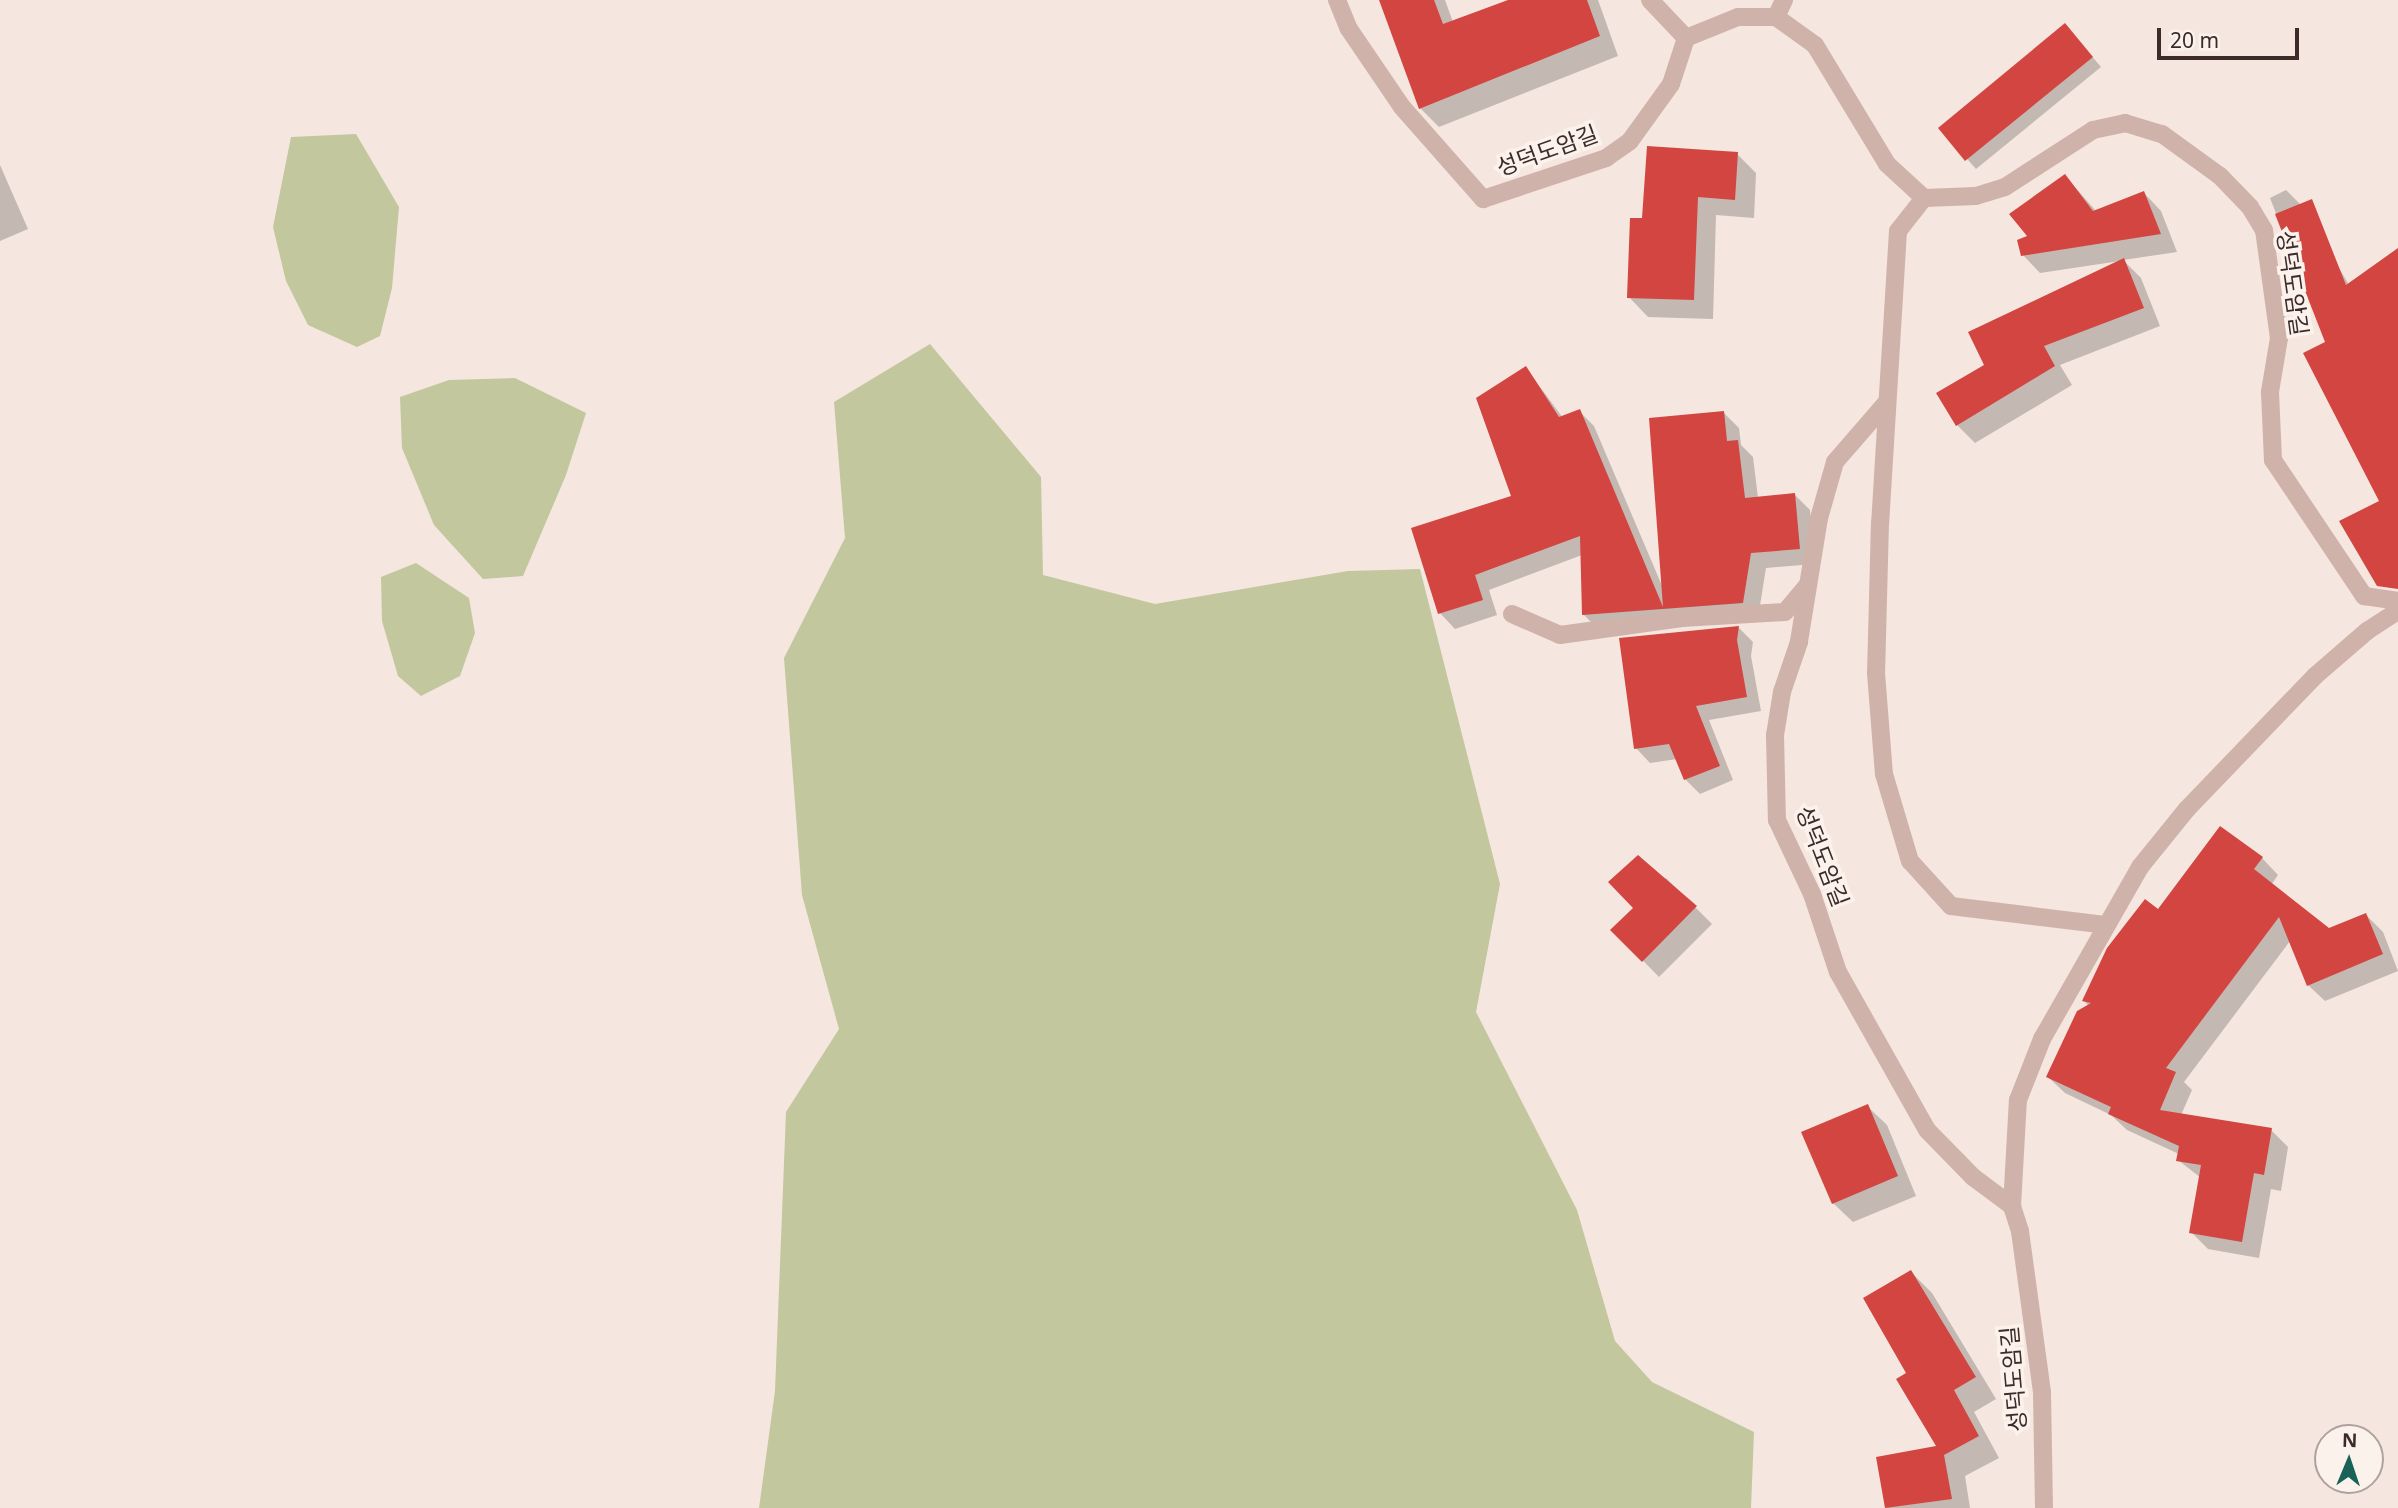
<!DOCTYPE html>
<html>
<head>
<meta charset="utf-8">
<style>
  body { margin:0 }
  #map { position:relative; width:2398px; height:1508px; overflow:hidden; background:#f5e6df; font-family:"Noto Sans","Noto Sans KR",sans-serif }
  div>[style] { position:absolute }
  .green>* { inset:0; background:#c2c79d }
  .shadow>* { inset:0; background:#0003 }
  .building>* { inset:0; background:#d24541 }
  .street>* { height:18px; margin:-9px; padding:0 9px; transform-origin:9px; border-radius:9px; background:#cfb2a9 }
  span { translate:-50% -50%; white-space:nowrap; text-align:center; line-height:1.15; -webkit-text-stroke:7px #fcf2ec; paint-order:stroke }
  .street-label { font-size:23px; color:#3c2b2a }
  .north { position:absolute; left:2314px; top:1424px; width:70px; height:70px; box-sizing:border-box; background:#fcf2ec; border:2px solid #afa29e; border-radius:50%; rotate:2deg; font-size:19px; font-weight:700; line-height:28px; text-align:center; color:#3c2b2a }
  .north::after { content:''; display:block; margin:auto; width:24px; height:32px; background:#1a6258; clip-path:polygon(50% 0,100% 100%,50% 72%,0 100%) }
  .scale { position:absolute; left:2157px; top:28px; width:142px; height:32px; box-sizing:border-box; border:4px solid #3c2b2a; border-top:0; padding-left:9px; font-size:21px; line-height:24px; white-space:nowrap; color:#3c2b2a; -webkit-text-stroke:5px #fcf2ec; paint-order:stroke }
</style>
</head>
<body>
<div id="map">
  <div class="green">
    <div style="clip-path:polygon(356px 134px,399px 207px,392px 288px,380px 336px,357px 347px,308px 325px,286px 281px,273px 227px,291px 137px)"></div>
    <div style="clip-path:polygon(930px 344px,1041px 477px,1043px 575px,1155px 604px,1348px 571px,1420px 569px,1500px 884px,1476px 1012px,1577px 1210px,1615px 1341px,1652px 1382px,1754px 1432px,1751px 1508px,759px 1508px,775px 1391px,786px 1112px,839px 1029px,802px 895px,784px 658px,845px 538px,834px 402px)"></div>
    <div style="clip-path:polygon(515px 378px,586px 413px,566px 475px,523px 576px,483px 579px,434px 525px,402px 448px,400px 397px,449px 380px)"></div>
    <div style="clip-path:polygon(416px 563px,469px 598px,475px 633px,460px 676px,421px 696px,398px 676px,382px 621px,381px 577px)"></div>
  </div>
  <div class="shadow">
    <div style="clip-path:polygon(1381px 0,1445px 0,1453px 22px,1513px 0,1598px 0,1618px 56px,1439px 127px,1420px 108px)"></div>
    <div style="clip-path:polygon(2074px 35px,2101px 67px,1976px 169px,1940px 128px)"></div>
    <div style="clip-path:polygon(1737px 154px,1756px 173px,1754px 218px,1716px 215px,1713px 319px,1648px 317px,1629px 297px,1644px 220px)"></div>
    <div style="clip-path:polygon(0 165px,28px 229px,0 241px)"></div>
    <div style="clip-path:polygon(2065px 176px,2096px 211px,2144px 193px,2161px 211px,2177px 252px,2123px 260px,2141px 278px,2160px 326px,2060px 365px,2072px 385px,1975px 443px,1957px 425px,1986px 366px,2120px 261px,2040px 273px,2023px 255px)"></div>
    <div style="clip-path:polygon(2286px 190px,2302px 206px,2395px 362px,2398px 493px,2327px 343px,2270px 198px)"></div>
    <div style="clip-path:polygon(1526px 368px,1563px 418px,1579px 411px,1594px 426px,1663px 588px,1724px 413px,1739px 428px,1741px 445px,1753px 457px,1758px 498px,1795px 495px,1810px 510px,1814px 564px,1766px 568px,1758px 618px,1599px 630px,1584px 615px,1582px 555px,1489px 590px,1497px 615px,1455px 629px,1440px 613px,1513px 497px)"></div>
    <div style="clip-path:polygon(1739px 628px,1753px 642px,1751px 656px,1761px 711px,1709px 720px,1733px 780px,1700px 794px,1685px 779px,1677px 759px,1650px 763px,1636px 748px)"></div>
    <div style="clip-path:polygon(2262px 858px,2278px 875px,2271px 885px,2329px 930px,2366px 915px,2383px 932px,2398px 971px,2325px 1001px,2308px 985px,2290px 941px,2184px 1082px,2192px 1090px,2181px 1115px,2271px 1130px,2288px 1147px,2281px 1191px,2271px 1189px,2259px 1258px,2208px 1249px,2191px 1232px,2201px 1178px,2178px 1160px,2179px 1154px,2127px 1130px,2111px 1115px,2065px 1093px,2048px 1077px,2089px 1006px,2084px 1001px,2159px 911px)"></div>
    <div style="clip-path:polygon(1666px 878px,1712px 924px,1659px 977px,1613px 930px)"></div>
    <div style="clip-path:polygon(1867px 1106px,1887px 1125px,1916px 1196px,1853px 1222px,1833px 1203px)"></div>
    <div style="clip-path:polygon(1911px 1272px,1932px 1293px,1996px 1399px,1974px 1412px,1999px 1458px,1965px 1476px,1970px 1508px,1887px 1508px,1878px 1458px,1939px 1448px,1908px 1374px)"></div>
  </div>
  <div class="building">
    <div style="clip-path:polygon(1379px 0,1434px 0,1443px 24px,1508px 0,1587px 0,1600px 36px,1419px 109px)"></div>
    <div style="clip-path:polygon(2065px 23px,2093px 57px,1965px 161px,1938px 128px)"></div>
    <div style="clip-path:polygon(1647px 146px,1738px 152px,1735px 200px,1698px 197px,1694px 300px,1627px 298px,1630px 218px,1642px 218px)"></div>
    <div style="clip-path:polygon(2065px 174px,2093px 211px,2144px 191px,2161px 234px,2021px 256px,2017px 240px,2027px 236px,2009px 214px)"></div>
    <div style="clip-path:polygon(2312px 199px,2346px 285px,2398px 248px,2398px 589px,2377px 586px,2339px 521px,2379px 501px,2303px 353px,2325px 342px,2275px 214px)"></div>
    <div style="clip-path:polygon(2124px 258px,2144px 308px,2044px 346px,2055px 366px,1956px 426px,1936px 393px,1984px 365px,1968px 332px)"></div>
    <div style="clip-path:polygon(1526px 366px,1559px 417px,1580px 409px,1663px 607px,1649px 418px,1724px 411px,1727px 441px,1738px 440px,1745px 498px,1795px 493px,1800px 549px,1751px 553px,1743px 603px,1582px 615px,1580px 536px,1475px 575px,1483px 600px,1438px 614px,1411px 528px,1511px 496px,1476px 398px)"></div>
    <div style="clip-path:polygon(1739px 626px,1737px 640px,1747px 697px,1696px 706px,1720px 766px,1684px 780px,1669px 744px,1634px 749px,1619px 638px)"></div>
    <div style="clip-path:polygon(2220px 826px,2263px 857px,2254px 869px,2329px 928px,2366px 913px,2383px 954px,2307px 986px,2279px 917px,2166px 1068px,2176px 1072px,2160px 1110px,2272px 1128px,2264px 1175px,2254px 1173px,2242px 1242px,2189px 1233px,2201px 1165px,2176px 1161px,2179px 1146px,2108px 1114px,2111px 1107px,2046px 1077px,2077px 1011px,2091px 1003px,2082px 1001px,2107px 948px,2145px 899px,2158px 909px)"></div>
    <div style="clip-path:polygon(1638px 855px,1697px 906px,1642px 962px,1610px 930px,1633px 908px,1608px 882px)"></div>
    <div style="clip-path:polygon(1868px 1104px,1898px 1176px,1832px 1204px,1801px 1132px)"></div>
    <div style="clip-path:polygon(1911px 1270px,1976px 1377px,1954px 1390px,1979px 1436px,1944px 1455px,1952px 1499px,1885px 1508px,1876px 1457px,1936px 1446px,1896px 1379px,1906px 1373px,1863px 1298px)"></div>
  </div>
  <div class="street">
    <div style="left:1337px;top:0;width:31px;rotate:68deg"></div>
    <div style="left:1349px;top:29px;width:94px;rotate:55.8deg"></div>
    <div style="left:1402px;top:107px;width:123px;rotate:48.6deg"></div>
    <div style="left:1483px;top:199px;width:130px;rotate:-18.4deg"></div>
    <div style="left:1606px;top:158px;width:29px;rotate:-35deg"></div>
    <div style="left:1630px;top:141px;width:70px;rotate:-54.3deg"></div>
    <div style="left:1671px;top:84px;width:48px;rotate:-71.9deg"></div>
    <div style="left:1650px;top:0;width:52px;rotate:46.5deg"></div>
    <div style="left:1686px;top:38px;width:56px;rotate:-22deg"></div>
    <div style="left:1738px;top:17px;width:38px"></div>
    <div style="left:1784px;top:0;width:19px;rotate:115deg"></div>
    <div style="left:1776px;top:17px;width:48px;rotate:35.7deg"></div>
    <div style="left:1815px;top:45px;width:139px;rotate:58.8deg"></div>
    <div style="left:1887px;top:164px;width:50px;rotate:42.6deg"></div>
    <div style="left:1924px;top:198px;width:52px;rotate:-2.2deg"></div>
    <div style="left:1976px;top:196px;width:30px;rotate:-17deg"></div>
    <div style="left:2005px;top:187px;width:105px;rotate:-32.9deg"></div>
    <div style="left:2093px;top:130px;width:33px;rotate:-12deg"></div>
    <div style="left:2125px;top:123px;width:39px;rotate:17deg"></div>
    <div style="left:2162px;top:134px;width:72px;rotate:35.9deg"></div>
    <div style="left:2220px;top:176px;width:43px;rotate:45.9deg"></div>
    <div style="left:2250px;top:207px;width:27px;rotate:59deg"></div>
    <div style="left:2264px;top:230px;width:109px;rotate:82.1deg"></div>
    <div style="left:2279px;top:338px;width:55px;rotate:99.5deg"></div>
    <div style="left:2270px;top:392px;width:68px;rotate:87.5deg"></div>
    <div style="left:2273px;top:460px;width:164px;rotate:56.2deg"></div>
    <div style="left:2364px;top:596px;width:34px;rotate:8deg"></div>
    <div style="left:1924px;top:198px;width:42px;rotate:128.2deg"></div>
    <div style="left:1898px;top:231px;width:292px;rotate:93.5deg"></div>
    <div style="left:1880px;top:522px;width:151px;rotate:91.5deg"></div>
    <div style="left:1876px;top:673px;width:101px;rotate:85.5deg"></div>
    <div style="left:1884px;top:774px;width:91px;rotate:73.4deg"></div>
    <div style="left:1910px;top:861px;width:61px;rotate:47.7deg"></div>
    <div style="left:1951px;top:906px;width:155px;rotate:7deg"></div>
    <div style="left:1887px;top:402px;width:79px;rotate:130.9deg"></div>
    <div style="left:1835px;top:462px;width:58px;rotate:105.9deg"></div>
    <div style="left:1819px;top:518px;width:126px;rotate:99.2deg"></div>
    <div style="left:1799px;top:642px;width:53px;rotate:108.8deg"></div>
    <div style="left:1782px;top:692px;width:44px;rotate:99.2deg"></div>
    <div style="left:1775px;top:735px;width:85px;rotate:88.7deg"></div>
    <div style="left:1777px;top:820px;width:82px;rotate:64.7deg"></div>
    <div style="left:1812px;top:894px;width:82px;rotate:71.6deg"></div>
    <div style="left:1838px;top:972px;width:181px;rotate:60.6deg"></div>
    <div style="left:1927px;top:1130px;width:66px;rotate:45.6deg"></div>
    <div style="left:1973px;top:1177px;width:49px;rotate:36.6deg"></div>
    <div style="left:1512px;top:614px;width:52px;rotate:23.6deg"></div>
    <div style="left:1560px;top:635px;width:123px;rotate:-7.9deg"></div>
    <div style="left:1682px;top:618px;width:103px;rotate:-3.3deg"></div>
    <div style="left:1785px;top:612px;width:34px;rotate:-50deg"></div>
    <div style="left:2044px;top:1508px;width:116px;rotate:-91deg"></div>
    <div style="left:2042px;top:1392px;width:162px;rotate:-97.8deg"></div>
    <div style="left:2020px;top:1231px;width:26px;rotate:-108deg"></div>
    <div style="left:2012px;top:1206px;width:106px;rotate:-86.8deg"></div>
    <div style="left:2018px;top:1100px;width:66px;rotate:-68.5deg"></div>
    <div style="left:2042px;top:1039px;width:198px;rotate:-60.3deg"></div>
    <div style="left:2140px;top:867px;width:75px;rotate:-51deg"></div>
    <div style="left:2187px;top:809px;width:185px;rotate:-46.1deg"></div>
    <div style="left:2315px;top:676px;width:69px;rotate:-40.9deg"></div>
    <div style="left:2367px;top:631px;width:37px;rotate:-33deg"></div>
  </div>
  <div class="street-label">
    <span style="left:1547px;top:150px;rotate:-20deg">성덕도암길</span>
    <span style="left:2293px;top:283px;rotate:82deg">성덕도암길</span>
    <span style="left:1823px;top:856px;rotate:69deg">성덕도암길</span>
    <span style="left:2013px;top:1379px;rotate:-95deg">성덕도암길</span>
  </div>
  <div class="north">N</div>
  <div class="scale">20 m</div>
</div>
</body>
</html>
